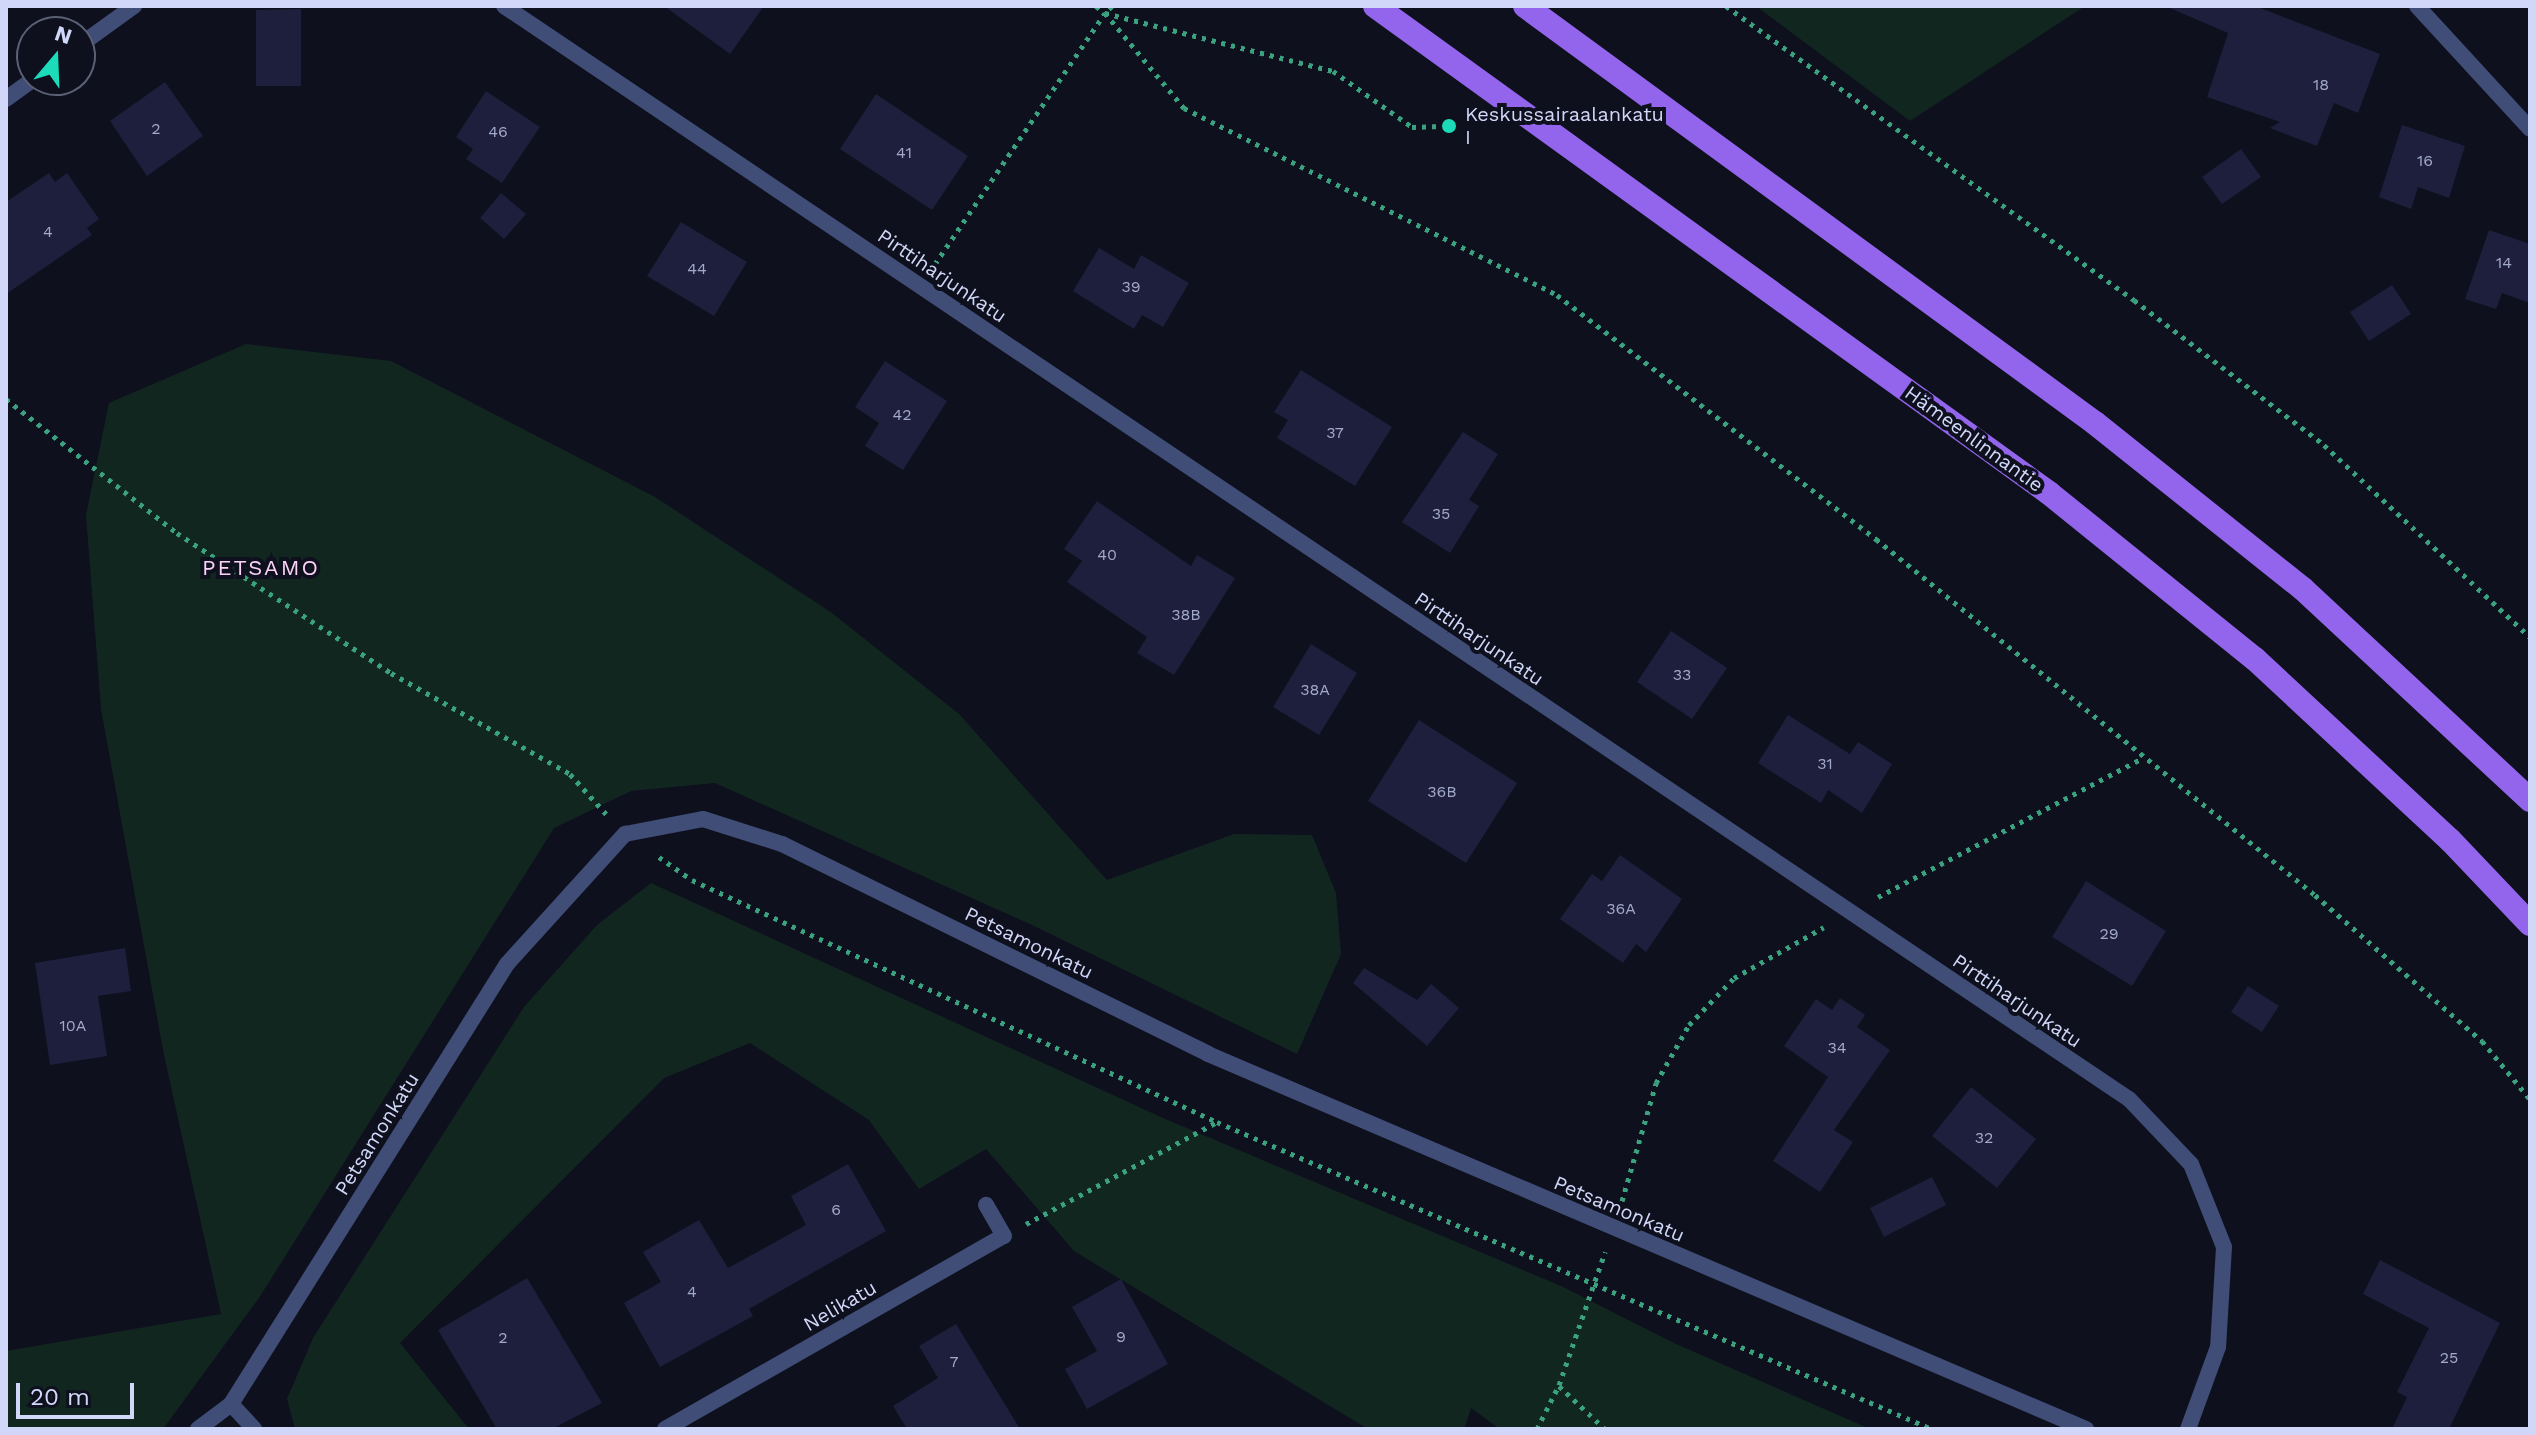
<!DOCTYPE html>
<html>
<head>
<meta charset="utf-8">
<style>
  body { margin:0 }
  #map { position:relative; width:2536px; height:1435px; overflow:hidden; background:#0e101d; font-family:"Work Sans",sans-serif }
  div>[style] { position:absolute }
  .green>* { inset:0; background:#122620 }
  .building>* { inset:0; background:#1d1f3c }
  .path>* { height:5px; margin-top:-2.5px; transform-origin:0; background:repeating-linear-gradient(90deg,#3ba27f 0 4px,transparent 0 10px) }
  .street>* { height:16px; margin:-8px; padding:0 8px; transform-origin:8px; border-radius:8px; background:#3f4d77 }
  .primary>* { height:24px; margin:-12px; padding:0 12px; transform-origin:12px; border-radius:12px; background:#9365ec }
  .dots>* { width:22px; height:22px; translate:-50% -50%; box-sizing:border-box; border:4px solid #0e101d; border-radius:50% }
  span { translate:-50% -50%; white-space:nowrap; text-align:center; line-height:1.15; -webkit-text-stroke:8px #0e101d; paint-order:stroke }
  .number-label { font-size:16px; color:#a3a9ca }
  .number-label span { -webkit-text-stroke-width:0 }
  .poi-label { font-size:20px; color:#d0d7f9 }
  .left { translate:0 -50%; text-align:left }
  .street-label { font-size:20px; color:#d0d7f9 }
  .neighbourhood-label { font-size:22px; color:#fad2f6; letter-spacing:2px }
  .frame { position:absolute; inset:0; border:8px solid #d0d7f9; pointer-events:none }
  .north { position:absolute; left:16px; top:16px; width:80px; height:80px; box-sizing:border-box; background:#0e101d; border:2px solid #5c6075; border-radius:50%; rotate:19deg; font-size:22px; font-weight:700; line-height:32px; text-align:center; color:#d0d7f9 }
  .north::after { content:''; display:block; margin:auto; width:28px; height:36px; background:#1bdbb8; clip-path:polygon(50% 0,100% 100%,50% 72%,0 100%) }
  .scale { position:absolute; left:16px; top:1383px; width:118px; height:36px; box-sizing:border-box; border:4px solid #d0d7f9; border-top:0; padding-left:10px; font-size:24px; line-height:28px; white-space:nowrap; color:#d0d7f9; -webkit-text-stroke:6px #0e101d; paint-order:stroke }
</style>
</head>
<body>
<div id="map">
  <div class="green">
    <div style="clip-path:polygon(1756px 6px,2085px 6px,1910px 121px)"></div>
    <div style="clip-path:polygon(246px 344px,391px 361px,655px 497px,832px 613px,959px 714px,1107px 880px,1234px 834px,1312px 835px,1336px 893px,1341px 954px,1297px 1054px,1032px 925px,715px 783px,631px 791px,554px 828px,259px 1298px,163px 1429px,6px 1429px,6px 1351px,221px 1314px,163px 1050px,101px 709px,86px 515px,109px 403px)"></div>
    <div style="clip-path:polygon(651px 883px,1163px 1118px,1561px 1286px,1674px 1343px,1870px 1429px,1500px 1429px,1471px 1408px,1464px 1429px,1368px 1429px,1074px 1251px,986px 1149px,919px 1189px,869px 1120px,750px 1043px,664px 1078px,400px 1343px,469px 1429px,295px 1429px,287px 1399px,313px 1338px,524px 1007px,597px 925px)"></div>
  </div>
  <div class="building">
    <div style="clip-path:polygon(664px 6px,764px 6px,730px 54px)"></div>
    <div style="clip-path:polygon(2165px 6px,2255px 6px,2380px 54px,2358px 113px,2334px 103px,2317px 146px,2270px 128px,2280px 122px,2207px 97px,2228px 33px)"></div>
    <div style="clip-path:polygon(301px 9px,301px 86px,256px 86px,256px 10px)"></div>
    <div style="clip-path:polygon(165px 82px,203px 136px,147px 176px,110px 121px)"></div>
    <div style="clip-path:polygon(486px 91px,540px 127px,502px 183px,466px 159px,473px 149px,456px 137px)"></div>
    <div style="clip-path:polygon(876px 94px,968px 156px,932px 210px,840px 149px)"></div>
    <div style="clip-path:polygon(2402px 125px,2465px 146px,2449px 198px,2418px 187px,2411px 209px,2379px 197px)"></div>
    <div style="clip-path:polygon(2241px 149px,2261px 177px,2222px 204px,2202px 177px)"></div>
    <div style="clip-path:polygon(49px 173px,55px 182px,67px 173px,99px 219px,87px 228px,92px 235px,6px 294px,6px 202px)"></div>
    <div style="clip-path:polygon(501px 193px,526px 214px,504px 239px,480px 218px)"></div>
    <div style="clip-path:polygon(681px 222px,747px 262px,714px 316px,647px 276px)"></div>
    <div style="clip-path:polygon(2489px 230px,2530px 244px,2530px 303px,2502px 293px,2496px 309px,2465px 299px)"></div>
    <div style="clip-path:polygon(1099px 248px,1134px 269px,1141px 255px,1189px 283px,1163px 327px,1142px 315px,1134px 329px,1073px 291px)"></div>
    <div style="clip-path:polygon(2392px 285px,2411px 314px,2369px 341px,2350px 312px)"></div>
    <div style="clip-path:polygon(885px 361px,947px 401px,903px 470px,865px 446px,879px 423px,855px 407px)"></div>
    <div style="clip-path:polygon(1301px 370px,1392px 427px,1355px 486px,1277px 438px,1288px 420px,1274px 412px)"></div>
    <div style="clip-path:polygon(1463px 432px,1498px 454px,1469px 500px,1479px 506px,1450px 553px,1402px 522px)"></div>
    <div style="clip-path:polygon(1097px 501px,1191px 566px,1197px 555px,1235px 578px,1174px 675px,1137px 653px,1147px 637px,1067px 582px,1082px 561px,1064px 549px)"></div>
    <div style="clip-path:polygon(1671px 631px,1727px 668px,1692px 719px,1637px 682px)"></div>
    <div style="clip-path:polygon(1311px 644px,1357px 673px,1319px 735px,1273px 707px)"></div>
    <div style="clip-path:polygon(1788px 715px,1850px 754px,1858px 742px,1892px 764px,1862px 813px,1828px 790px,1821px 803px,1758px 763px)"></div>
    <div style="clip-path:polygon(1419px 720px,1517px 783px,1466px 863px,1368px 801px)"></div>
    <div style="clip-path:polygon(1620px 855px,1682px 899px,1646px 952px,1636px 944px,1623px 963px,1560px 919px,1592px 874px,1602px 881px)"></div>
    <div style="clip-path:polygon(2086px 881px,2166px 931px,2132px 986px,2052px 937px)"></div>
    <div style="clip-path:polygon(125px 948px,131px 991px,98px 996px,107px 1056px,50px 1065px,35px 963px)"></div>
    <div style="clip-path:polygon(1364px 968px,1417px 1000px,1431px 984px,1459px 1008px,1427px 1046px,1353px 983px)"></div>
    <div style="clip-path:polygon(2248px 986px,2279px 1006px,2262px 1032px,2231px 1012px)"></div>
    <div style="clip-path:polygon(1840px 998px,1865px 1015px,1857px 1027px,1890px 1050px,1834px 1130px,1853px 1142px,1820px 1192px,1773px 1161px,1828px 1077px,1784px 1046px,1816px 999px,1832px 1010px)"></div>
    <div style="clip-path:polygon(1971px 1087px,2036px 1139px,1997px 1188px,1932px 1136px)"></div>
    <div style="clip-path:polygon(848px 1164px,886px 1231px,749px 1309px,753px 1316px,660px 1367px,624px 1303px,661px 1282px,643px 1252px,699px 1220px,728px 1268px,806px 1225px,791px 1196px)"></div>
    <div style="clip-path:polygon(1932px 1177px,1946px 1205px,1884px 1237px,1870px 1208px)"></div>
    <div style="clip-path:polygon(2380px 1260px,2500px 1323px,2449px 1429px,2392px 1429px,2407px 1397px,2397px 1392px,2429px 1328px,2363px 1294px)"></div>
    <div style="clip-path:polygon(527px 1278px,602px 1403px,552px 1429px,497px 1429px,438px 1330px)"></div>
    <div style="clip-path:polygon(1121px 1279px,1168px 1364px,1087px 1409px,1065px 1369px,1097px 1351px,1072px 1307px)"></div>
    <div style="clip-path:polygon(956px 1324px,1020px 1429px,907px 1429px,893px 1406px,938px 1378px,919px 1346px)"></div>
  </div>
  <div class="path">
    <div style="left:1096px;top:6px;width:11px;rotate:38deg"></div>
    <div style="left:1105px;top:13px;width:235px;rotate:14.3deg"></div>
    <div style="left:1333px;top:71px;width:97px;rotate:35.3deg"></div>
    <div style="left:1412px;top:127px;width:37px;rotate:-2deg"></div>
    <div style="left:1112px;top:6px;width:10px;rotate:135deg"></div>
    <div style="left:1105px;top:13px;width:124px;rotate:50.3deg"></div>
    <div style="left:1184px;top:108px;width:417px;rotate:26.6deg"></div>
    <div style="left:1557px;top:295px;width:402px;rotate:37.4deg"></div>
    <div style="left:1876px;top:539px;width:565px;rotate:39.04deg"></div>
    <div style="left:2315px;top:895px;width:222px;rotate:41.2deg"></div>
    <div style="left:2482px;top:1041px;width:75px;rotate:50.4deg"></div>
    <div style="left:1726px;top:6px;width:503px;rotate:35.78deg"></div>
    <div style="left:2134px;top:300px;width:239px;rotate:37.3deg"></div>
    <div style="left:2324px;top:445px;width:282px;rotate:43deg"></div>
    <div style="left:935px;top:264px;width:303px;rotate:-55.9deg"></div>
    <div style="left:6px;top:399px;width:217px;rotate:38.1deg"></div>
    <div style="left:177px;top:533px;width:256px;rotate:33.2deg"></div>
    <div style="left:391px;top:673px;width:206px;rotate:29.4deg"></div>
    <div style="left:570px;top:774px;width:57px;rotate:47.9deg"></div>
    <div style="left:659px;top:857px;width:40px;rotate:34.9deg"></div>
    <div style="left:692px;top:880px;width:578px;rotate:24.75deg"></div>
    <div style="left:1217px;top:1122px;width:778px;rotate:23.24deg"></div>
    <div style="left:1878px;top:897px;width:299px;rotate:-27.7deg"></div>
    <div style="left:1622px;top:1201px;width:123px;rotate:-73.9deg"></div>
    <div style="left:1656px;top:1083px;width:67px;rotate:-60.4deg"></div>
    <div style="left:1689px;top:1025px;width:65px;rotate:-46.2deg"></div>
    <div style="left:1734px;top:978px;width:103px;rotate:-29.5deg"></div>
    <div style="left:1026px;top:1224px;width:217px;rotate:-28.1deg"></div>
    <div style="left:1559px;top:1386px;width:63px;rotate:43.1deg"></div>
    <div style="left:1537px;top:1429px;width:49px;rotate:-63.4deg"></div>
    <div style="left:1559px;top:1385px;width:141px;rotate:-70.9deg"></div>
  </div>
  <div class="street">
    <div style="left:504px;top:6px;width:1958px;rotate:33.93deg"></div>
    <div style="left:2129px;top:1099px;width:90px;rotate:46.4deg"></div>
    <div style="left:2191px;top:1164px;width:89px;rotate:68.3deg"></div>
    <div style="left:2224px;top:1247px;width:100px;rotate:93.4deg"></div>
    <div style="left:2218px;top:1347px;width:87px;rotate:110.1deg"></div>
    <div style="left:2417px;top:6px;width:167px;rotate:47.4deg"></div>
    <div style="left:80px;top:45px;width:67px;rotate:-35.8deg"></div>
    <div style="left:6px;top:99px;width:32px;rotate:-36deg"></div>
    <div style="left:231px;top:1404px;width:34px;rotate:47deg"></div>
    <div style="left:198px;top:1429px;width:41px;rotate:-37.1deg"></div>
    <div style="left:231px;top:1404px;width:519px;rotate:-57.9deg"></div>
    <div style="left:507px;top:964px;width:176px;rotate:-47.8deg"></div>
    <div style="left:625px;top:834px;width:79px;rotate:-10.9deg"></div>
    <div style="left:703px;top:819px;width:83px;rotate:17.6deg"></div>
    <div style="left:782px;top:844px;width:475px;rotate:26.2deg"></div>
    <div style="left:1208px;top:1054px;width:955px;rotate:23.13deg"></div>
    <div style="left:665px;top:1429px;width:390px;rotate:-29.7deg"></div>
    <div style="left:1004px;top:1236px;width:36px;rotate:-120deg"></div>
  </div>
  <div class="primary">
    <div style="left:1375px;top:6px;width:832px;rotate:35.85deg"></div>
    <div style="left:2049px;top:493px;width:265px;rotate:38.9deg"></div>
    <div style="left:2255px;top:659px;width:266px;rotate:42.9deg"></div>
    <div style="left:2450px;top:840px;width:116px;rotate:46.4deg"></div>
    <div style="left:1525px;top:6px;width:706px;rotate:36.19deg"></div>
    <div style="left:2095px;top:423px;width:266px;rotate:38.6deg"></div>
    <div style="left:2303px;top:589px;width:310px;rotate:42.9deg"></div>
  </div>
  <div class="dots">
    <div style="left:1449px;top:126px;background:#1bdbb8"></div>
  </div>
  <div class="number-label">
    <span style="left:2321px;top:85px">18</span>
    <span style="left:156px;top:129px">2</span>
    <span style="left:498px;top:132px">46</span>
    <span style="left:904px;top:153px">41</span>
    <span style="left:2425px;top:161px">16</span>
    <span style="left:48px;top:232px">4</span>
    <span style="left:2504px;top:263px">14</span>
    <span style="left:697px;top:269px">44</span>
    <span style="left:1131px;top:287px">39</span>
    <span style="left:902px;top:415px">42</span>
    <span style="left:1335px;top:433px">37</span>
    <span style="left:1441px;top:514px">35</span>
    <span style="left:1107px;top:555px">40</span>
    <span style="left:1186px;top:615px">38B</span>
    <span style="left:1682px;top:675px">33</span>
    <span style="left:1315px;top:690px">38A</span>
    <span style="left:1825px;top:764px">31</span>
    <span style="left:1442px;top:792px">36B</span>
    <span style="left:1621px;top:909px">36A</span>
    <span style="left:2109px;top:934px">29</span>
    <span style="left:73px;top:1026px">10A</span>
    <span style="left:1837px;top:1048px">34</span>
    <span style="left:1984px;top:1138px">32</span>
    <span style="left:836px;top:1210px">6</span>
    <span style="left:692px;top:1292px">4</span>
    <span style="left:1121px;top:1337px">9</span>
    <span style="left:503px;top:1338px">2</span>
    <span style="left:2449px;top:1358px">25</span>
    <span style="left:954px;top:1362px">7</span>
  </div>
  <div class="poi-label">
    <span class="left" style="left:1465px;top:126px">Keskussairaalankatu<br>I</span>
  </div>
  <div class="street-label">
    <span style="left:942px;top:276px;rotate:34deg">Pirttiharjunkatu</span>
    <span style="left:1974px;top:439px;rotate:36deg">Hämeenlinnantie</span>
    <span style="left:1479px;top:639px;rotate:34deg">Pirttiharjunkatu</span>
    <span style="left:1029px;top:943px;rotate:26deg">Petsamonkatu</span>
    <span style="left:2017px;top:1001px;rotate:34deg">Pirttiharjunkatu</span>
    <span style="left:377px;top:1134px;rotate:-58deg">Petsamonkatu</span>
    <span style="left:1619px;top:1209px;rotate:23deg">Petsamonkatu</span>
    <span style="left:840px;top:1306px;rotate:-30deg">Nelikatu</span>
  </div>
  <div class="neighbourhood-label">
    <span style="left:261px;top:568px">PETSAMO</span>
  </div>
  <div class="frame"></div>
  <div class="north">N</div>
  <div class="scale">20 m</div>
</div>
</body>
</html>
